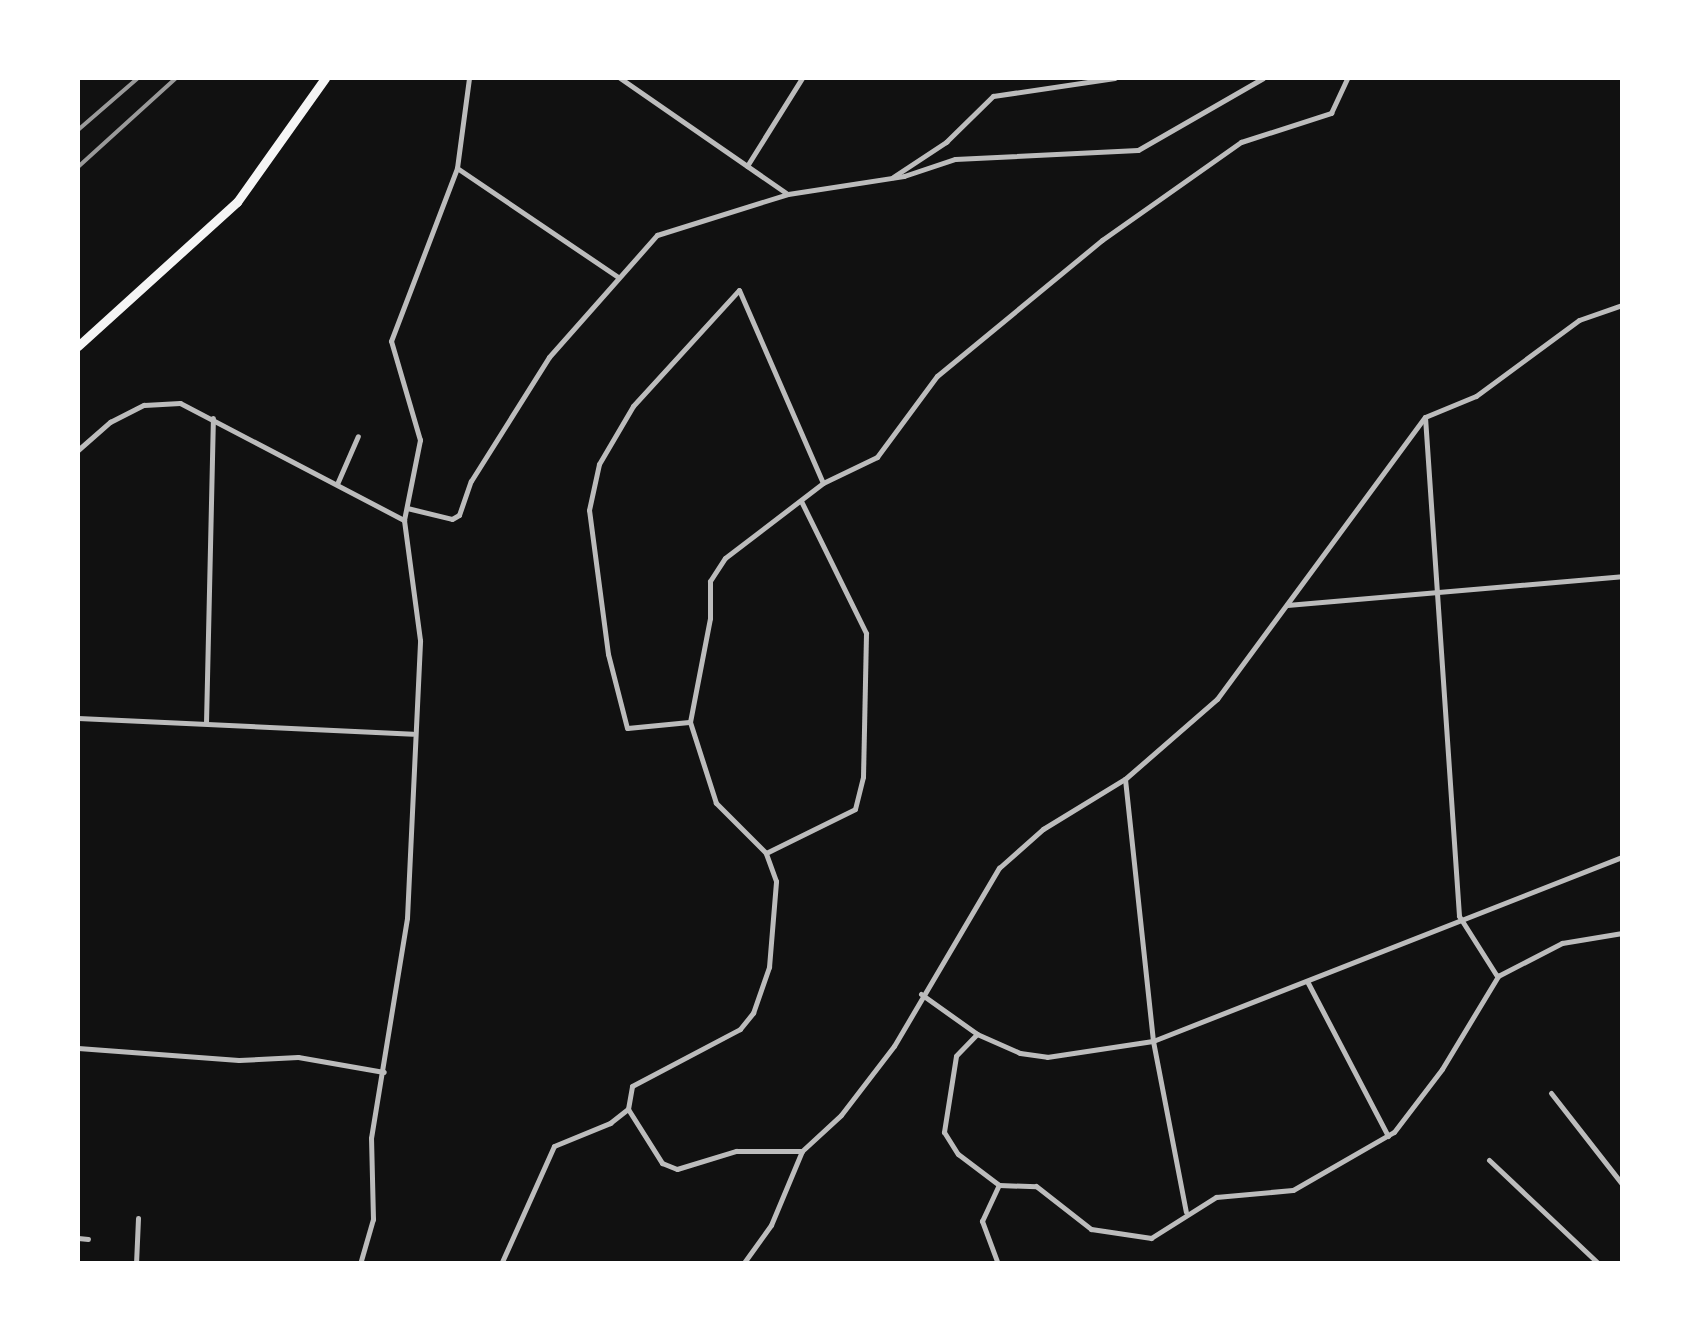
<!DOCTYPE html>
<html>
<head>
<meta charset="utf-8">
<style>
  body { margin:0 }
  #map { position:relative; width:1700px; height:1341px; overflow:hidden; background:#111; font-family:Commissioner,sans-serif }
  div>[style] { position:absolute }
  .minor>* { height:5px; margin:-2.5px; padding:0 2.5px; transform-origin:2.5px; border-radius:2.5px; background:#bcbcbc }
  .trunk>* { height:9px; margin:-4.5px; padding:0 4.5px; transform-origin:4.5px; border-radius:4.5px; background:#f5f5f5 }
  .rail>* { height:4px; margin:-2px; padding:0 2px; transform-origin:2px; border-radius:2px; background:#9a9a9a }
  span { translate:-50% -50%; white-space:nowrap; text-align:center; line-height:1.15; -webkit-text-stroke:8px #fff; paint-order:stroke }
  .frame { position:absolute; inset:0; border:80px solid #fff; pointer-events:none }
</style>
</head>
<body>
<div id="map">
  <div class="minor">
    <div style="left:620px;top:78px;width:202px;rotate:34.7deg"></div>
    <div style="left:747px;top:166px;width:104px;rotate:-58deg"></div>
    <div style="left:457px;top:168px;width:194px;rotate:34.1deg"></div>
    <div style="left:893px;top:177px;width:64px;rotate:-33.4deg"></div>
    <div style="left:946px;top:142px;width:66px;rotate:-44.4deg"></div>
    <div style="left:993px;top:96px;width:123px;rotate:-8.4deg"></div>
    <div style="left:1425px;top:417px;width:500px;rotate:86.1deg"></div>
    <div style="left:1459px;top:916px;width:71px;rotate:57.7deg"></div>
    <div style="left:78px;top:450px;width:43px;rotate:-41.2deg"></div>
    <div style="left:110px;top:422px;width:38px;rotate:-27deg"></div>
    <div style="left:144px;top:405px;width:36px;rotate:-3deg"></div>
    <div style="left:180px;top:403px;width:253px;rotate:27.6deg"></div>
    <div style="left:337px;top:484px;width:52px;rotate:-66.4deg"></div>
    <div style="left:407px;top:508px;width:46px;rotate:13.7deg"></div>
    <div style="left:452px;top:519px;width:8px;rotate:-30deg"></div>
    <div style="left:459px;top:515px;width:36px;rotate:-71deg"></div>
    <div style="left:471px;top:481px;width:146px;rotate:-57.8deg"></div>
    <div style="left:549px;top:357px;width:163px;rotate:-48.5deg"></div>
    <div style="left:657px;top:235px;width:137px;rotate:-17.4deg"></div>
    <div style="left:788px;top:194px;width:117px;rotate:-8.8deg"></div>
    <div style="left:904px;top:176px;width:54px;rotate:-18.4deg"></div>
    <div style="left:955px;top:159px;width:183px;rotate:-2.8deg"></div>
    <div style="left:1138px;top:150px;width:144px;rotate:-29.9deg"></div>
    <div style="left:1287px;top:605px;width:336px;rotate:-4.9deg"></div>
    <div style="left:78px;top:718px;width:335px;rotate:2.7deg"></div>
    <div style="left:689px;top:722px;width:62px;rotate:174.5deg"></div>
    <div style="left:627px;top:728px;width:76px;rotate:-104.4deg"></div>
    <div style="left:608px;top:654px;width:145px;rotate:-97.5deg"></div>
    <div style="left:589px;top:510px;width:47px;rotate:-77.7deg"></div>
    <div style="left:599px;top:464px;width:67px;rotate:-59.6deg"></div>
    <div style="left:633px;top:406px;width:157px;rotate:-47.6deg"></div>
    <div style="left:739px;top:290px;width:210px;rotate:66.5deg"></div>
    <div style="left:206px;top:723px;width:305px;rotate:-88.7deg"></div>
    <div style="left:1125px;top:779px;width:263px;rotate:83.9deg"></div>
    <div style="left:1153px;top:1041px;width:174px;rotate:79.1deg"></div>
    <div style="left:766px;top:853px;width:99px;rotate:-26.3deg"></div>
    <div style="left:855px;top:809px;width:33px;rotate:-76deg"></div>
    <div style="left:863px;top:777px;width:144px;rotate:-88.8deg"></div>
    <div style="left:866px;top:633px;width:147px;rotate:-116.2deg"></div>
    <div style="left:1307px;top:981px;width:175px;rotate:62.4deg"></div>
    <div style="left:921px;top:994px;width:69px;rotate:35.5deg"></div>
    <div style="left:977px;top:1034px;width:47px;rotate:23.8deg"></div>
    <div style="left:1020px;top:1053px;width:27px;rotate:8deg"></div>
    <div style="left:1047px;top:1057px;width:107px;rotate:-8.6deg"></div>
    <div style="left:1153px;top:1041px;width:504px;rotate:-21.42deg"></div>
    <div style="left:977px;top:1034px;width:30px;rotate:134deg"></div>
    <div style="left:956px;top:1056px;width:77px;rotate:99deg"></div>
    <div style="left:944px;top:1132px;width:26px;rotate:58deg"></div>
    <div style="left:958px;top:1154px;width:51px;rotate:37.1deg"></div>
    <div style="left:999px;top:1185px;width:37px;rotate:2deg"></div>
    <div style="left:1036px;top:1186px;width:70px;rotate:38deg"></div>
    <div style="left:1091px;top:1229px;width:61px;rotate:8.5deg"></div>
    <div style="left:1151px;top:1238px;width:77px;rotate:-32.2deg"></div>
    <div style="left:1216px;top:1197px;width:77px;rotate:-5.2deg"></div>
    <div style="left:1293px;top:1190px;width:116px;rotate:-29.9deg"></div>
    <div style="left:1394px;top:1132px;width:79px;rotate:-52.7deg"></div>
    <div style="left:1442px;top:1069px;width:109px;rotate:-58.9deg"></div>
    <div style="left:1498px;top:976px;width:72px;rotate:-27.3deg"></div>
    <div style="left:1562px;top:943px;width:61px;rotate:-9.5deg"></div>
    <div style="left:78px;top:1048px;width:161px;rotate:4.3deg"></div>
    <div style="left:239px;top:1060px;width:59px;rotate:-2.9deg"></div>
    <div style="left:298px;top:1057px;width:87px;rotate:9.9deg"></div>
    <div style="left:1551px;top:1093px;width:115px;rotate:52deg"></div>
    <div style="left:628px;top:1109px;width:64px;rotate:57.8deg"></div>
    <div style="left:662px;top:1163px;width:16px;rotate:22deg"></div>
    <div style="left:677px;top:1169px;width:62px;rotate:-17deg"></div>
    <div style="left:736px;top:1151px;width:66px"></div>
    <div style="left:1489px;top:1160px;width:151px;rotate:43.4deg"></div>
    <div style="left:78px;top:1238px;width:10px;rotate:6deg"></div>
    <div style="left:136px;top:1264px;width:46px;rotate:-87.5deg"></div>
    <div style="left:360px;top:1264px;width:47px;rotate:-73.9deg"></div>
    <div style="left:373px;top:1219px;width:81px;rotate:-91.4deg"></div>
    <div style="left:371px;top:1138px;width:223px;rotate:-80.7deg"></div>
    <div style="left:407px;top:918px;width:278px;rotate:-87.3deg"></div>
    <div style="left:420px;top:640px;width:121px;rotate:-97.6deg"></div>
    <div style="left:404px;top:520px;width:82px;rotate:-78.7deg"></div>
    <div style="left:420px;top:440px;width:103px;rotate:-106.3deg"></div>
    <div style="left:391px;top:341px;width:185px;rotate:-69.1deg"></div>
    <div style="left:457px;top:168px;width:91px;rotate:-82.4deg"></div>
    <div style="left:501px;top:1264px;width:129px;rotate:-65.8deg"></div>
    <div style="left:554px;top:1146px;width:61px;rotate:-22.3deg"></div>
    <div style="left:610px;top:1123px;width:23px;rotate:-38deg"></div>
    <div style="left:628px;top:1109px;width:23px;rotate:-80deg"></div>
    <div style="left:632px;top:1086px;width:122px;rotate:-27.8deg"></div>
    <div style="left:740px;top:1029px;width:21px;rotate:-51deg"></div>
    <div style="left:753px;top:1013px;width:49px;rotate:-70.8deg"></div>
    <div style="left:769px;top:967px;width:86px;rotate:-85.3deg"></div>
    <div style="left:776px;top:881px;width:30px;rotate:-110deg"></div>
    <div style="left:766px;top:853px;width:71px;rotate:-135deg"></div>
    <div style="left:716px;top:803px;width:85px;rotate:-107.8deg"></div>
    <div style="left:690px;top:722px;width:106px;rotate:-79.1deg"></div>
    <div style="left:710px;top:618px;width:37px;rotate:-90deg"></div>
    <div style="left:710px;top:581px;width:27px;rotate:-57deg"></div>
    <div style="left:725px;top:558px;width:123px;rotate:-37.4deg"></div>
    <div style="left:823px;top:483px;width:60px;rotate:-25.7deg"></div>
    <div style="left:877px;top:457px;width:101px;rotate:-53.5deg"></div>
    <div style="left:937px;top:376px;width:214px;rotate:-39.5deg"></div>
    <div style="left:1102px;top:240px;width:170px;rotate:-35.2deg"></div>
    <div style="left:1241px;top:142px;width:95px;rotate:-17.9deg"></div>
    <div style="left:1331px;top:113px;width:38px;rotate:-65deg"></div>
    <div style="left:743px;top:1264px;width:48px;rotate:-54.3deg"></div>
    <div style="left:771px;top:1225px;width:80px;rotate:-67.3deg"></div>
    <div style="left:802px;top:1151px;width:53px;rotate:-42.7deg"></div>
    <div style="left:841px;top:1115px;width:87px;rotate:-52.5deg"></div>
    <div style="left:894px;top:1046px;width:207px;rotate:-59.5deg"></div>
    <div style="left:999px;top:868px;width:59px;rotate:-41.6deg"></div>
    <div style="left:1043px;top:829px;width:96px;rotate:-31.4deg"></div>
    <div style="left:1125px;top:779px;width:122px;rotate:-41deg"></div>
    <div style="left:1217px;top:699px;width:350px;rotate:-53.6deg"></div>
    <div style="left:1425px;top:417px;width:55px;rotate:-22.4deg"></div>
    <div style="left:1476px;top:396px;width:128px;rotate:-36.4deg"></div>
    <div style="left:1579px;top:320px;width:46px;rotate:-19.2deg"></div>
    <div style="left:998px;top:1264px;width:46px;rotate:-110.4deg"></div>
    <div style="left:982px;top:1221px;width:40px;rotate:-65deg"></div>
    <div style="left:1622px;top:1264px;width:1px;rotate:-90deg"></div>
  </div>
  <div class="trunk">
    <div style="left:78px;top:346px;width:215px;rotate:-42.2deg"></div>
    <div style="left:237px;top:202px;width:152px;rotate:-54.6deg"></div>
  </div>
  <div class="rail">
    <div style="left:78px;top:130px;width:79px;rotate:-40.9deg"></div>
    <div style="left:78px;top:167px;width:132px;rotate:-42.2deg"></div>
  </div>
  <div class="frame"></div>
</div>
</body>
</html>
